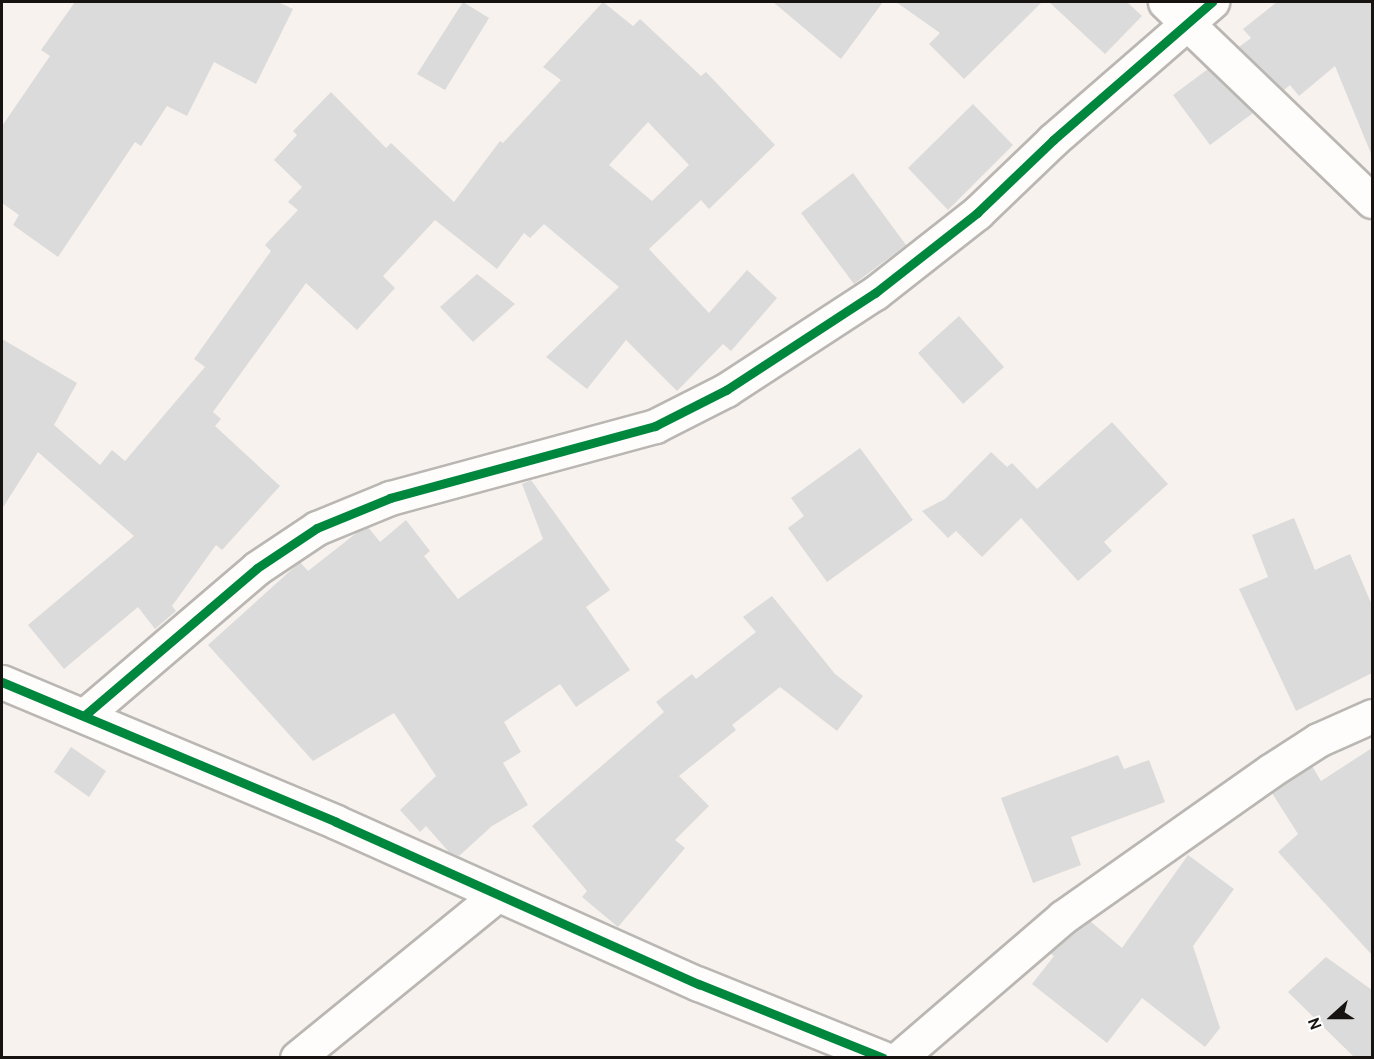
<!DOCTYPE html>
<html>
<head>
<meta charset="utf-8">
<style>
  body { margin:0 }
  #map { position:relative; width:1374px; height:1059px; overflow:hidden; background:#f7f2ee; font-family:Cabin,sans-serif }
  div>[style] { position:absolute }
  .building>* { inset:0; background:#dbdbdb }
  .roads { filter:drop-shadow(2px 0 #bab7b3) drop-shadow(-2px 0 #bab7b3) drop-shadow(0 2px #bab7b3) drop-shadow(0 -2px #bab7b3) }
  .minor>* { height:33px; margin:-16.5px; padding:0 16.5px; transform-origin:16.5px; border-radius:16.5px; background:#fefdfc }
  .cycleway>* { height:9px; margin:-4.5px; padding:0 4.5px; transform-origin:4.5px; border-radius:4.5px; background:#00873e }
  span { translate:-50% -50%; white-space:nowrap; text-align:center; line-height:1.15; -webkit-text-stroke:4.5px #fff; paint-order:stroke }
  .frame { position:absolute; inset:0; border:3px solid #171311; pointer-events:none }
  .north { position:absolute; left:1302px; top:987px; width:60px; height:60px; -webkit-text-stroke:4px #fff; paint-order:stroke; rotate:249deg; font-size:16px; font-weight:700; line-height:24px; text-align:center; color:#171311 }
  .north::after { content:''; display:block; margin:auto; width:21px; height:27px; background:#171311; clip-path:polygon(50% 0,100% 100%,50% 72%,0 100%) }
</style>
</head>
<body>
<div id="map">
  <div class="building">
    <div style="clip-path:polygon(75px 2px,278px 2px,293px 9px,256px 84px,214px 62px,187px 116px,167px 106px,141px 146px,135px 142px,58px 257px,13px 225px,19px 215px,2px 203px,2px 126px,50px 56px,41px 50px)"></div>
    <div style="clip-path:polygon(463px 2px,489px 18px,445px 90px,417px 74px)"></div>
    <div style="clip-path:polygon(evenodd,603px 2px,633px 26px,640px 19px,701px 76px,706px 72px,775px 145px,709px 209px,701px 200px,649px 249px,709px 313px,747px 270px,777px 298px,731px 351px,723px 344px,677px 391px,626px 340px,587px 389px,546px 357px,619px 287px,544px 224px,530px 238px,524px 233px,497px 269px,435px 220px,383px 276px,395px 288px,357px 330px,306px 283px,213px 412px,221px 419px,215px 426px,280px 486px,222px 550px,216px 545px,172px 606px,176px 611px,155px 629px,138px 607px,64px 669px,28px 625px,134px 536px,38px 452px,2px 509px,2px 339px,77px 383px,54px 425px,100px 465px,112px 450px,125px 461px,205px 367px,194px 359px,271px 251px,265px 245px,298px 210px,288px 202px,302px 187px,274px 160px,297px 135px,293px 131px,331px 92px,386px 148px,391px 143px,454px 202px,500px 141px,503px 143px,561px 80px,543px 67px,603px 2px,648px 122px,689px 165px,652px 201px,609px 165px,648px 122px)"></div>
    <div style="clip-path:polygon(773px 2px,883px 2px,841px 59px)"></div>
    <div style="clip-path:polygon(896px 2px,1042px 2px,964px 79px,929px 44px,940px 33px)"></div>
    <div style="clip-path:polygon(1049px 2px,1127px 2px,1142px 16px,1105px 54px)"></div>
    <div style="clip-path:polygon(1277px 2px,1372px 2px,1372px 156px,1335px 66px,1299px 96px,1290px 85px,1284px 90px,1239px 47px,1251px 38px,1243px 29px)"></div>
    <div style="clip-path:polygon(1208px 69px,1253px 113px,1210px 145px,1173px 95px)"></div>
    <div style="clip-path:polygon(973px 104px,1013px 145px,948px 210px,908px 168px)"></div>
    <div style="clip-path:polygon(853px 173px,906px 245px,854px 284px,801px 213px)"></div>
    <div style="clip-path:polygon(477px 274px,515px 304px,473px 342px,440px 307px)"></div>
    <div style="clip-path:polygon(959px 316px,1004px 367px,963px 404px,918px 353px)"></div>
    <div style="clip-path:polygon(1112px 422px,1168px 484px,1104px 542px,1112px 551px,1078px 581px,1021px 518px,982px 557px,956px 531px,948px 538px,922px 511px,945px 499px,991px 452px,1007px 467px,1012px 463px,1037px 489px)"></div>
    <div style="clip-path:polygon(860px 448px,913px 520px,827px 582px,788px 528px,804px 516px,791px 498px)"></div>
    <div style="clip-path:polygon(531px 480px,610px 590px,586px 607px,630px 670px,576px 707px,560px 684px,504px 722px,521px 752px,503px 763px,528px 805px,492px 826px,459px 856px,449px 852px,426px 826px,420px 832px,400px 810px,436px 776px,394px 713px,313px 761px,208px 645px,300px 562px,308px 571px,359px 531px,368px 527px,380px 542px,406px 520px,430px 551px,424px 556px,458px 599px,543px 539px,522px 484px)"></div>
    <div style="clip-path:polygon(1294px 518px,1315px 570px,1350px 554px,1372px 605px,1372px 673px,1296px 711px,1239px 589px,1268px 577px,1252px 535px)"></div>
    <div style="clip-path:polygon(772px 596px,835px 674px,863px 696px,837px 731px,780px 687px,732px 725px,736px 730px,679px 776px,709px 806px,675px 840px,685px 848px,618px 927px,582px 897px,587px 891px,532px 826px,664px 712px,656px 702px,692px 674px,696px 679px,756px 632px,743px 617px)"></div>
    <div style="clip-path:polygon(71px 747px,106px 771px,89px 797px,54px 772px)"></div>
    <div style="clip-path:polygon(1372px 748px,1372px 955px,1278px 852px,1298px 834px,1272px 793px,1312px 766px,1321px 781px)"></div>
    <div style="clip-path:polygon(1118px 755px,1124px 769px,1149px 760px,1165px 802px,1071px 837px,1081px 865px,1033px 883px,1001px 798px)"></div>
    <div style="clip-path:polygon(1188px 855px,1234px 889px,1193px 946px,1220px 1028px,1205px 1047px,1142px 998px,1107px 1043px,1032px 984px,1054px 956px,1050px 953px,1090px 921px,1122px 948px)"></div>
    <div style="clip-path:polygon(1326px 957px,1372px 990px,1372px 1058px,1355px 1058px,1288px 992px)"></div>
  </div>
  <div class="roads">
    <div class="minor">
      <div style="left:1165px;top:2px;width:287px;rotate:43.9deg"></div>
      <div style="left:2px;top:682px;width:362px;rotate:22.7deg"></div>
      <div style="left:336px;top:822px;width:398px;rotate:24.1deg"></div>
      <div style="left:699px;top:984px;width:198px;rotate:21.9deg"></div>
      <div style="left:85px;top:715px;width:226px;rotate:-40.5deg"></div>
      <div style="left:257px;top:568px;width:72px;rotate:-33.7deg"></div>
      <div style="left:317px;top:528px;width:79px;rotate:-22.3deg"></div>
      <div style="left:390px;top:498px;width:275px;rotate:-15.2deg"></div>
      <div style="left:655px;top:426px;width:80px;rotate:-26.9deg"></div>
      <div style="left:726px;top:390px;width:178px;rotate:-33.1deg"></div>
      <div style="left:875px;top:293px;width:130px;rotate:-38.1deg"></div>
      <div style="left:977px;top:213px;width:105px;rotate:-43.8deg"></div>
      <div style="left:1053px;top:140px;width:211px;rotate:-41deg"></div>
      <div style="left:297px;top:1058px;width:258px;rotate:-39.2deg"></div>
      <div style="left:899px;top:1058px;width:216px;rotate:-40.7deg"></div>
      <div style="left:1063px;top:917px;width:253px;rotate:-35.2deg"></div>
      <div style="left:1270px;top:771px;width:57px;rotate:-32.9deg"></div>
      <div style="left:1318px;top:740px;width:59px;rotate:-24deg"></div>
    </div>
  </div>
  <div class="cycleway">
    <div style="left:2px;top:682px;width:362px;rotate:22.7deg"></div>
    <div style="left:336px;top:822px;width:398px;rotate:24.1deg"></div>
    <div style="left:699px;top:984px;width:198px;rotate:21.9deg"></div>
    <div style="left:85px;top:715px;width:226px;rotate:-40.5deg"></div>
    <div style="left:257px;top:568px;width:72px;rotate:-33.7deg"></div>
    <div style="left:317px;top:528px;width:79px;rotate:-22.3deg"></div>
    <div style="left:390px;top:498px;width:275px;rotate:-15.2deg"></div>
    <div style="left:655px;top:426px;width:80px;rotate:-26.9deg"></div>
    <div style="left:726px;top:390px;width:178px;rotate:-33.1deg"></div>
    <div style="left:875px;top:293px;width:130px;rotate:-38.1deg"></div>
    <div style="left:977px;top:213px;width:105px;rotate:-43.8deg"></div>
    <div style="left:1053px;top:140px;width:211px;rotate:-41deg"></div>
  </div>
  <div class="frame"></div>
  <div class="north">N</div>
</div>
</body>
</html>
